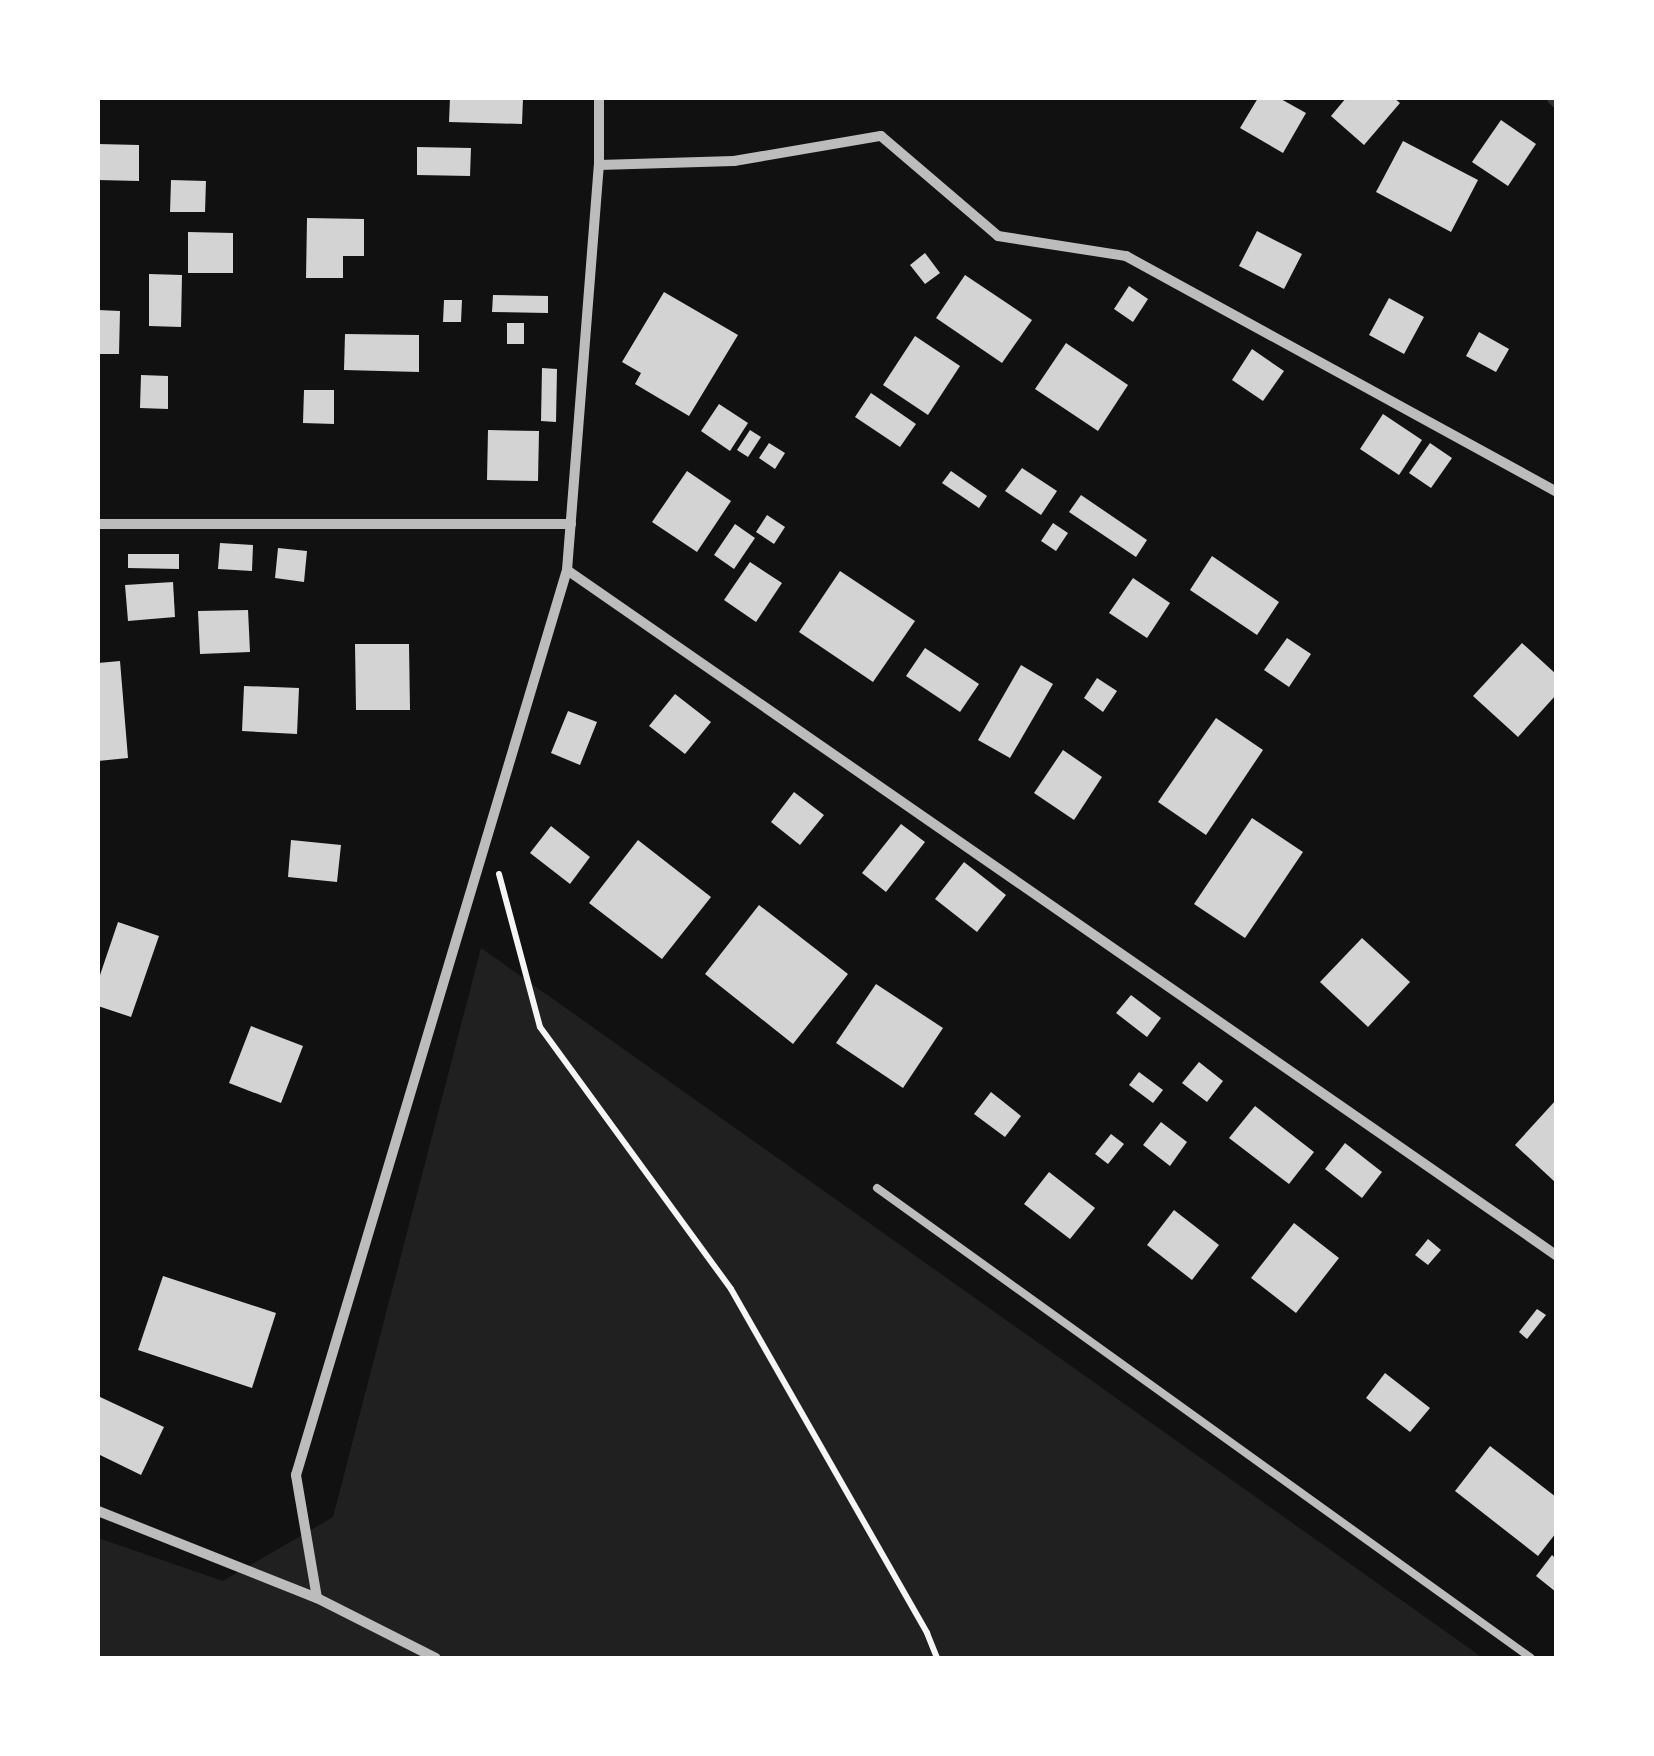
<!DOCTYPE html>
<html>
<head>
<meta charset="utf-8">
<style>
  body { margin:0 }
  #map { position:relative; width:1654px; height:1756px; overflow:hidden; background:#111; font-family:"Fira Sans",sans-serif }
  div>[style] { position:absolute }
  .green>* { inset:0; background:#202020 }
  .stream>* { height:11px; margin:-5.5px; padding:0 5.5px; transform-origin:5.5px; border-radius:5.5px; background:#333 }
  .building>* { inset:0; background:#d3d3d3 }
  .path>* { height:6px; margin:-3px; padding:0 3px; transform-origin:3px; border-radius:3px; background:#f5f5f5 }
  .service>* { height:8px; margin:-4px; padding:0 4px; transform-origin:4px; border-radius:4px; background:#bcbcbc }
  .minor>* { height:10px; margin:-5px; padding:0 5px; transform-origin:5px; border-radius:5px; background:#bcbcbc }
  span { translate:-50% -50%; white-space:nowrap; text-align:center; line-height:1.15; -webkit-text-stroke:8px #fff; paint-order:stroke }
  .frame { position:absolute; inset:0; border:100px solid #fff; pointer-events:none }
</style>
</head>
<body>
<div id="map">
  <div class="green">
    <div style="clip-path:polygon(481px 948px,1483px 1658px,98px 1658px,98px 1538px,223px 1581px,333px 1517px)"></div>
  </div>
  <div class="stream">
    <div style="left:1552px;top:98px;width:6px;rotate:45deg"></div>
  </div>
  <div class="building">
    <div style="clip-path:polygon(450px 98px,523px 98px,522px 124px,449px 122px)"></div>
    <div style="clip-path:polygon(1258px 98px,1279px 98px,1306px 113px,1283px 153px,1240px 128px)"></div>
    <div style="clip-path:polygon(1346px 98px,1394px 98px,1400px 103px,1364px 145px,1331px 116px)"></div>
    <div style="clip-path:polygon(1501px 120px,1536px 144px,1508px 186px,1472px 162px)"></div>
    <div style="clip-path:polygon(1403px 141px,1478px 180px,1451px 232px,1376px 192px)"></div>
    <div style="clip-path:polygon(98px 144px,139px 145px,139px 181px,98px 180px)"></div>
    <div style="clip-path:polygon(417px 147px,471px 148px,470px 176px,417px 175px)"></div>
    <div style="clip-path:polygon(171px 180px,206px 181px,205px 212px,170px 212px)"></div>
    <div style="clip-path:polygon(307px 218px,364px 219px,364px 256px,343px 256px,343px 278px,306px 278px)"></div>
    <div style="clip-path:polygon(1257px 231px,1302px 254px,1284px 289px,1239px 266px)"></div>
    <div style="clip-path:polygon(188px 232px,233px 233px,233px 273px,188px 273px)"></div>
    <div style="clip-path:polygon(925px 253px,940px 273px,925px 284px,910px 265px)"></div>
    <div style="clip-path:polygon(149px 274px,182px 275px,181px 327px,149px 326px)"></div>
    <div style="clip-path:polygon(965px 275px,1032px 320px,1002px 363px,936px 318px)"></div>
    <div style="clip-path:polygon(1129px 286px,1148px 299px,1133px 322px,1114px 309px)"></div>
    <div style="clip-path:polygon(664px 292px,738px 335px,689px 416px,635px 384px,641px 373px,622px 362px)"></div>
    <div style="clip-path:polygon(493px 295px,548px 296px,548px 313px,492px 312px)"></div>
    <div style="clip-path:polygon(1389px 298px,1424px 317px,1404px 354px,1369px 335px)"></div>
    <div style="clip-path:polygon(444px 300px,462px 300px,461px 322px,443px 322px)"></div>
    <div style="clip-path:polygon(98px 310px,120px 311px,119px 354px,98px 354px)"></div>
    <div style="clip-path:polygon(507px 323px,524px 323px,524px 344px,507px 344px)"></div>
    <div style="clip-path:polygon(1479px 332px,1509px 349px,1496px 372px,1466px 356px)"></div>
    <div style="clip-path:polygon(345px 334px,419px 335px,419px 372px,344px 370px)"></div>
    <div style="clip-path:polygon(915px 336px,960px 366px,928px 415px,883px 385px)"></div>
    <div style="clip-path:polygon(1066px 343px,1128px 385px,1098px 431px,1035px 389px)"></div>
    <div style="clip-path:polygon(1252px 349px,1284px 371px,1263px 401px,1232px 380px)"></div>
    <div style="clip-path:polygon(542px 368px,557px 369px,556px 422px,541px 421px)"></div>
    <div style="clip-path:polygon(141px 375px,168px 376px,168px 409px,140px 408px)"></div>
    <div style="clip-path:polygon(304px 390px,334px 390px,334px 424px,303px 423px)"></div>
    <div style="clip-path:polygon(871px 393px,916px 424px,900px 447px,855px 417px)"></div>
    <div style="clip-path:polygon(719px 404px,748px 423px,730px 451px,701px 431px)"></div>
    <div style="clip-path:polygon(1383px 414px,1422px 440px,1399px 475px,1360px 449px)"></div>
    <div style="clip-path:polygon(488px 430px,539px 431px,538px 481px,487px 480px)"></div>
    <div style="clip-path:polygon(750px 430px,761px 437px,748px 457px,737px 450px)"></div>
    <div style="clip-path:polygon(769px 443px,785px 453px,775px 469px,759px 458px)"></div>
    <div style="clip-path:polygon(1430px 443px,1452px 458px,1431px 488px,1409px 473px)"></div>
    <div style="clip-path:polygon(1022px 468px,1057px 491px,1041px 515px,1005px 491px)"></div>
    <div style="clip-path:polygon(687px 471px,731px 501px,697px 552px,652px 522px)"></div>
    <div style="clip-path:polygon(951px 471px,987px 496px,979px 508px,942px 483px)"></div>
    <div style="clip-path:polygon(1081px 495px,1147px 540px,1136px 557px,1069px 512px)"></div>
    <div style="clip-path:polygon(767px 515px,785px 527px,774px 544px,756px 532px)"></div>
    <div style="clip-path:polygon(1053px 523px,1068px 533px,1056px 551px,1041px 541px)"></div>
    <div style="clip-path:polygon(735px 524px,755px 538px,734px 569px,714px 555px)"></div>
    <div style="clip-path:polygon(220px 543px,253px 545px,252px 571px,218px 569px)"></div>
    <div style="clip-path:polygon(278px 548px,307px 551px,304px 582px,275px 578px)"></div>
    <div style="clip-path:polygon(128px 554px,179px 554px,179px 569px,128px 568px)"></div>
    <div style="clip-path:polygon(1212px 556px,1279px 602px,1257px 635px,1190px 590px)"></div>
    <div style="clip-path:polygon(750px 562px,782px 583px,756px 622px,724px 600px)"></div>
    <div style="clip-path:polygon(840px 571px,915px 621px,873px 682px,799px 632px)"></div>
    <div style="clip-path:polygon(1133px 578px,1170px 603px,1147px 638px,1109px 613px)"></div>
    <div style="clip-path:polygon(173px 582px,175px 617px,128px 621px,125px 585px)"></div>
    <div style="clip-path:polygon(248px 610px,250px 652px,200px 654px,198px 611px)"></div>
    <div style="clip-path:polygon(1287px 638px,1311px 654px,1289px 687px,1264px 670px)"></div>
    <div style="clip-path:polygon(1522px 643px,1556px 674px,1556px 695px,1518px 737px,1473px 696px)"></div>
    <div style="clip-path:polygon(355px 644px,409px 644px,410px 710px,356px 710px)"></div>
    <div style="clip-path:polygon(925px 648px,979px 684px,960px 712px,906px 676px)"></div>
    <div style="clip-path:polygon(120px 661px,128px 758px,98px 761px,98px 663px)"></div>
    <div style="clip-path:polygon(1021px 665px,1053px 684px,1010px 758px,978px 740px)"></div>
    <div style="clip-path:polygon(1097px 678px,1117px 691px,1103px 712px,1084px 698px)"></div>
    <div style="clip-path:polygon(244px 686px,299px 688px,297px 734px,242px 731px)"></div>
    <div style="clip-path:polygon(675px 694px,711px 722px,685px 754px,649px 726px)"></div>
    <div style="clip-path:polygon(568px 711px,597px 722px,580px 765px,551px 753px)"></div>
    <div style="clip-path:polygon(1216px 718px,1263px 750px,1206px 835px,1158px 802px)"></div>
    <div style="clip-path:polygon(1063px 750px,1102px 777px,1074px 820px,1034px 793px)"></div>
    <div style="clip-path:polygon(794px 792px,824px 815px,800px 845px,771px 822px)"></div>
    <div style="clip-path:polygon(1252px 818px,1303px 852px,1245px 938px,1194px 904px)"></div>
    <div style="clip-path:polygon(901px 824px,925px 842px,886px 892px,862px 873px)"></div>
    <div style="clip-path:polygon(551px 826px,590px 857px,570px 884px,530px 853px)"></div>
    <div style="clip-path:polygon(291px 840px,341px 845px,337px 882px,288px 877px)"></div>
    <div style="clip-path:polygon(638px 840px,711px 897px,662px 959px,589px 903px)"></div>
    <div style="clip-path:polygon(964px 862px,1006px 895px,977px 932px,935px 899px)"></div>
    <div style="clip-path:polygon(759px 905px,848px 974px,793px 1044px,705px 974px)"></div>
    <div style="clip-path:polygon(118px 922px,159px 936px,131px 1017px,98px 1006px,98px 981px)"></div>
    <div style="clip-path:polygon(1362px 938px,1410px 982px,1368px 1027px,1320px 982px)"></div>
    <div style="clip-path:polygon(876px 984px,943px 1028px,903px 1088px,836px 1043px)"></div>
    <div style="clip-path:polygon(1131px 995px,1161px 1018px,1147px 1037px,1116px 1013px)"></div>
    <div style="clip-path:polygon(251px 1026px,303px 1046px,281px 1103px,229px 1083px)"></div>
    <div style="clip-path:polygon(1199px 1062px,1223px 1081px,1207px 1102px,1182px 1083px)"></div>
    <div style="clip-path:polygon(1139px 1072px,1163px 1090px,1153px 1103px,1129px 1085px)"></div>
    <div style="clip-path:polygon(991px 1092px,1021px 1116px,1005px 1137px,974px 1114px)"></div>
    <div style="clip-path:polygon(1556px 1100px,1556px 1183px,1515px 1145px)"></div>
    <div style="clip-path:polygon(1255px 1106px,1314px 1152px,1289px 1184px,1229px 1138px)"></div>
    <div style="clip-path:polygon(1161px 1122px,1187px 1142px,1170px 1166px,1143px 1145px)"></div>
    <div style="clip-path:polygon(1111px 1134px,1124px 1144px,1108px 1164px,1095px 1154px)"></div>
    <div style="clip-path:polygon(1345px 1143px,1382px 1172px,1362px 1198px,1325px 1169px)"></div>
    <div style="clip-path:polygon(1049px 1172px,1095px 1208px,1070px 1239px,1024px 1204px)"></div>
    <div style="clip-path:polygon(1174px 1210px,1219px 1245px,1192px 1280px,1147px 1245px)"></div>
    <div style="clip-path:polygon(1294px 1223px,1339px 1258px,1296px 1313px,1251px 1278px)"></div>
    <div style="clip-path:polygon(1428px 1239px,1441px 1250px,1428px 1265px,1415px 1255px)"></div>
    <div style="clip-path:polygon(163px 1276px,276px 1313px,252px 1388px,138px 1350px)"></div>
    <div style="clip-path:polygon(1537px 1309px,1546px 1315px,1527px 1339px,1519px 1332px)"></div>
    <div style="clip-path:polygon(1385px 1373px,1430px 1408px,1410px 1432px,1366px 1398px)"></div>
    <div style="clip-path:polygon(98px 1396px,164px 1427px,141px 1475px,98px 1454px)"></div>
    <div style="clip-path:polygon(1490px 1446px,1556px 1497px,1556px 1533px,1538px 1556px,1455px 1491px)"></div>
    <div style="clip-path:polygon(1552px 1555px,1556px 1559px,1556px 1592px,1536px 1576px)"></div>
  </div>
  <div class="path">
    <div style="left:499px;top:874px;width:158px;rotate:75deg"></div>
    <div style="left:540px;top:1027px;width:324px;rotate:53.9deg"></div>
    <div style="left:731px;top:1289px;width:396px;rotate:60.3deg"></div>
    <div style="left:927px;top:1633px;width:27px;rotate:68deg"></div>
  </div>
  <div class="service">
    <div style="left:877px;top:1188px;width:805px;rotate:35.7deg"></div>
  </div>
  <div class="minor">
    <div style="left:599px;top:165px;width:135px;rotate:-1.7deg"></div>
    <div style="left:734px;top:161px;width:149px;rotate:-9.7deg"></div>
    <div style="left:881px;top:136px;width:154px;rotate:40.5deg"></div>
    <div style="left:998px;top:236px;width:130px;rotate:8.9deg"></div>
    <div style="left:1126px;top:256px;width:490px;rotate:28.7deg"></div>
    <div style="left:98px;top:524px;width:473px"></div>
    <div style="left:567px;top:570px;width:1203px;rotate:34.71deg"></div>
    <div style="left:98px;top:1511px;width:236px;rotate:21.7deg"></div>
    <div style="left:317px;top:1598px;width:133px;rotate:26.8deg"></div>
    <div style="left:317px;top:1598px;width:125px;rotate:-99.7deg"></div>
    <div style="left:296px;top:1475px;width:945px;rotate:-73.33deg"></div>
    <div style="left:567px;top:570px;width:406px;rotate:-85.5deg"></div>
    <div style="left:599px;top:165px;width:67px;rotate:-90deg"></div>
  </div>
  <div class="frame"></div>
</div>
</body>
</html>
